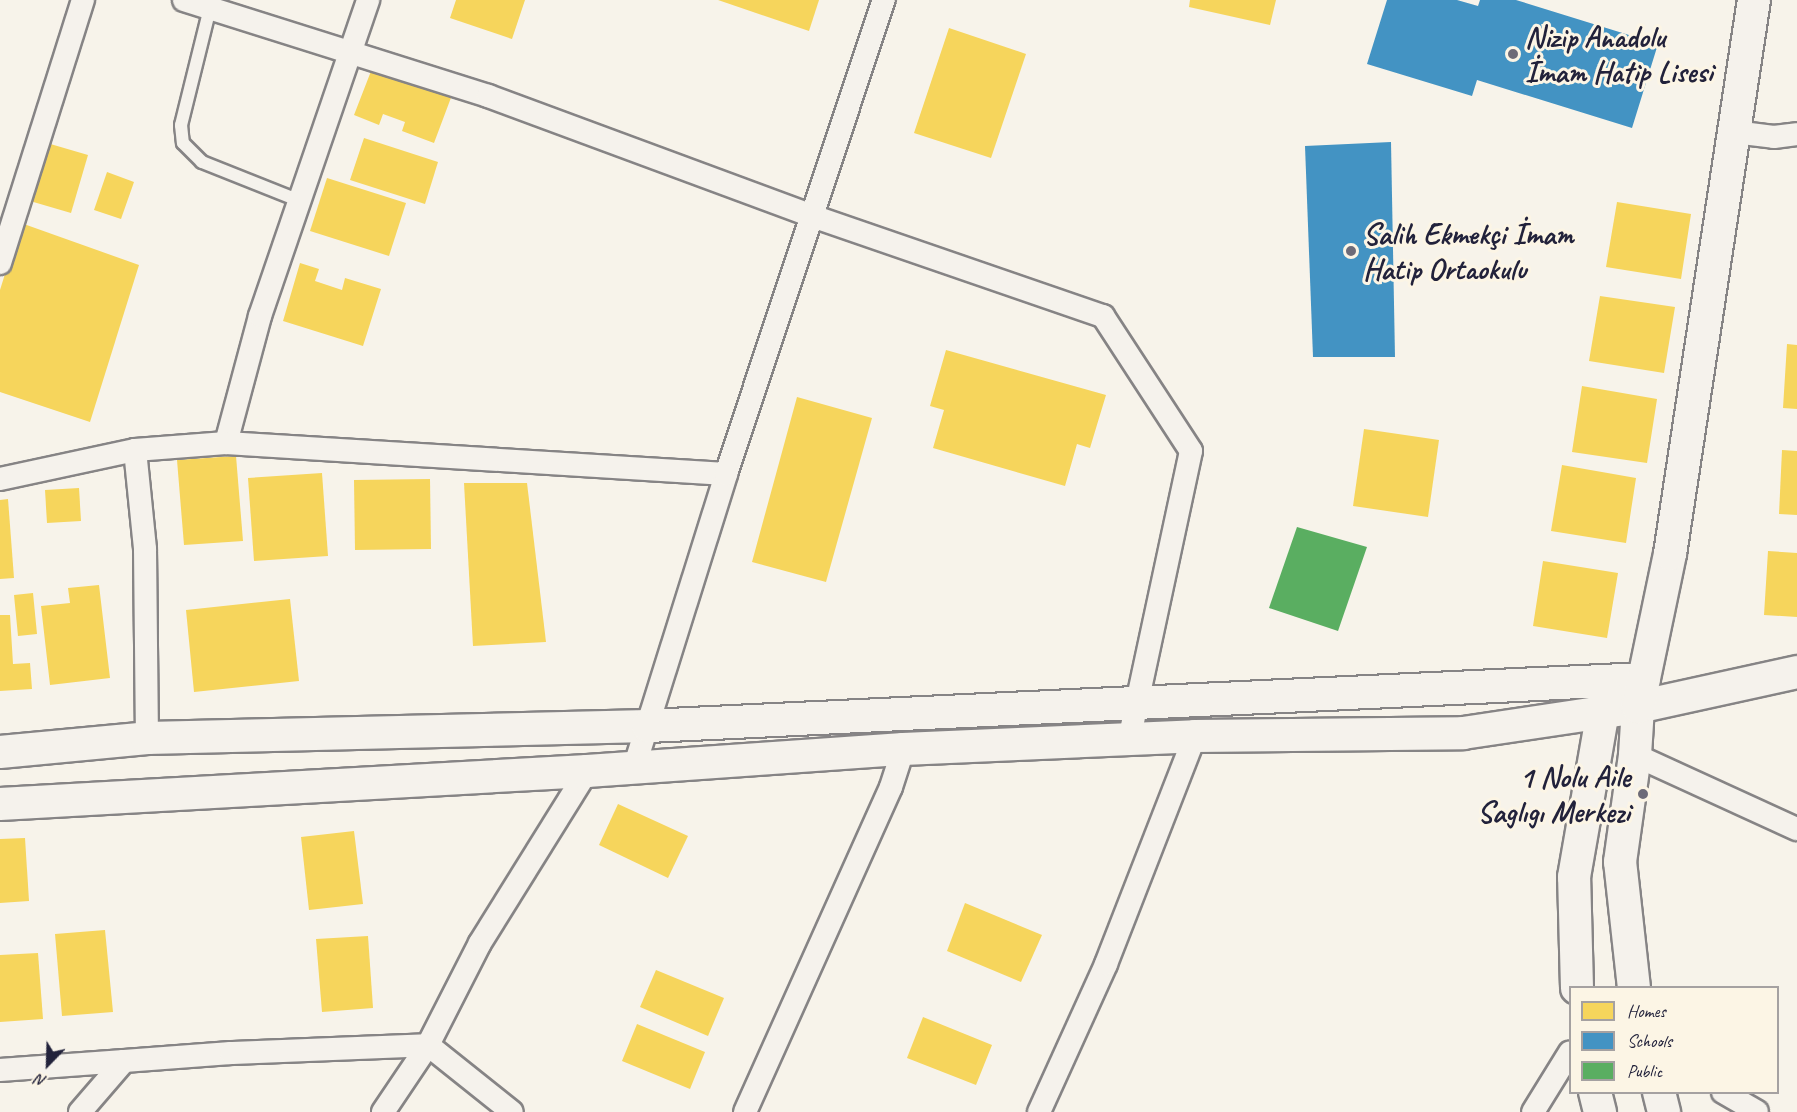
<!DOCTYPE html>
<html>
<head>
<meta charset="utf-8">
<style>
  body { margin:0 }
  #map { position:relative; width:1797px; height:1112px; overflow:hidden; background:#f7f3ea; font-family:Caveat,sans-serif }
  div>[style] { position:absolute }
  .homes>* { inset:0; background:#f6d55c }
  .schools>* { inset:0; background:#4393c3 }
  .public>* { inset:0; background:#5aae61 }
  .roads { filter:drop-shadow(2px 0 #868485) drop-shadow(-2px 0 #868485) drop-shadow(0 2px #868485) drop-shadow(0 -2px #868485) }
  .lane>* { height:12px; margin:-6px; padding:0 6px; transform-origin:6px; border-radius:6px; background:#f5f2ec }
  .street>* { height:22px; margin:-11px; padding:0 11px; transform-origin:11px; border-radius:11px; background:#f5f2ec }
  .secondary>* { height:32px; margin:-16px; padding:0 16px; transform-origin:16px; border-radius:16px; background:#f5f2ec }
  .dots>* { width:16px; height:16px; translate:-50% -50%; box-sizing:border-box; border:3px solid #fcf5e5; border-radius:50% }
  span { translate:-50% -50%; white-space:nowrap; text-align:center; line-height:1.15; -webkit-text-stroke:6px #fcf5e5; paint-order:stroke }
  .poi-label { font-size:30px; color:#22223b; font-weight:700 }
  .left { translate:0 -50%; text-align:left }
  .right { translate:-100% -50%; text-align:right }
  .legend { position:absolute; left:1569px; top:986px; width:210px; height:108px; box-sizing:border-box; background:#fcf5e5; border:2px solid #a5a1a1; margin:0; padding:8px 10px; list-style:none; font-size:18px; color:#22223b }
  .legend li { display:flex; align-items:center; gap:12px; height:30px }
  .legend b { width:30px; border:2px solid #a5a1a1 }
  .north { position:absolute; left:18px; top:1034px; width:60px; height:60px; -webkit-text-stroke:4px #fcf5e5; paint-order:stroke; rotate:203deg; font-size:16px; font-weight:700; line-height:24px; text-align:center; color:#22223b }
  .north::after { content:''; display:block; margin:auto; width:21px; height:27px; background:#22223b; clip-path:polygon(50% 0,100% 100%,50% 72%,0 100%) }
</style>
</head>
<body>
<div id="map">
  <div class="homes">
    <div style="clip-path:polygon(456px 0,525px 0,512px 39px,450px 18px)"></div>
    <div style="clip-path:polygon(718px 0,819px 0,809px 31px)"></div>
    <div style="clip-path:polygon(1190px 0,1276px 0,1270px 25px,1189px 7px)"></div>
    <div style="clip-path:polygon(949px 28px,1026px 54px,991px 158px,914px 133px)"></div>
    <div style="clip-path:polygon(373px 66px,452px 95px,434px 143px,402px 131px,405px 122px,383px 114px,379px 125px,354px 115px)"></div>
    <div style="clip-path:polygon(364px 138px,438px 162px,425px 204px,350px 180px)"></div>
    <div style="clip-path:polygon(47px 143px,88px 155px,71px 213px,30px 201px)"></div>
    <div style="clip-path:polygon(107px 172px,134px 182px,121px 219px,94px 210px)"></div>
    <div style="clip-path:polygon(327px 178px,406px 203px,389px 256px,310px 231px)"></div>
    <div style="clip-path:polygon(1617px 202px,1691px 214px,1681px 279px,1606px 267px)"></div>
    <div style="clip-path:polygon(21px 223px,139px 265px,90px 422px,0 392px,0 290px)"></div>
    <div style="clip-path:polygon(300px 263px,319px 269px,315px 281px,342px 290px,345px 278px,381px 289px,363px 346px,283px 321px)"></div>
    <div style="clip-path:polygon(1600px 296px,1675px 307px,1664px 373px,1589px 361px)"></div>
    <div style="clip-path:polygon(1787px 344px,1797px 345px,1797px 409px,1783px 408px)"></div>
    <div style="clip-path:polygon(946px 350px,1106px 395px,1090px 448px,1077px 444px,1065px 486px,933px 448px,944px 410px,930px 406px)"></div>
    <div style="clip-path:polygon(1582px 386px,1657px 399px,1647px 463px,1572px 452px)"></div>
    <div style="clip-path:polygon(797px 397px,872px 418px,826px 582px,752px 562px)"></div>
    <div style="clip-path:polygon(1364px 429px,1439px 440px,1428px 517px,1353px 506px)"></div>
    <div style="clip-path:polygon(1782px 450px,1797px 451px,1797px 515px,1779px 514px)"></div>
    <div style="clip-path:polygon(236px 456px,243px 541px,184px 545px,177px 460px)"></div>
    <div style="clip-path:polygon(1562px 465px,1636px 478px,1626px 543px,1551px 531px)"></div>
    <div style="clip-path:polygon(322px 473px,328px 556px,254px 561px,248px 478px)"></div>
    <div style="clip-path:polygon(430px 479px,431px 549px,355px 550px,354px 480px)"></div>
    <div style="clip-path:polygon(464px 483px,527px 483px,546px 642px,473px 646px)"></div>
    <div style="clip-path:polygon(79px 488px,81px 521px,47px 523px,45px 490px)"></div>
    <div style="clip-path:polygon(8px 499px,14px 578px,0 579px,0 500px)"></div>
    <div style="clip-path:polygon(1768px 551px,1797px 553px,1797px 617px,1764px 615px)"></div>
    <div style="clip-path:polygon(1543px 561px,1618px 573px,1607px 638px,1533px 626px)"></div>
    <div style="clip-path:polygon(99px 585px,110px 678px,50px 685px,41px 606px,70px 603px,68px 588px)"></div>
    <div style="clip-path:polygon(33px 593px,37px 634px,18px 636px,14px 595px)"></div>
    <div style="clip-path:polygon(290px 599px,299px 681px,194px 692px,186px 610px)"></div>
    <div style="clip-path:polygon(0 615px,10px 615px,13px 664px,30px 663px,32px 689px,0 691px)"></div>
    <div style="clip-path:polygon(618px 804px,688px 836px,668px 878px,599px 845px)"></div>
    <div style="clip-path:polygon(354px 831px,363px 904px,309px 910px,301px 837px)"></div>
    <div style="clip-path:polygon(25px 838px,29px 901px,0 903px,0 839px)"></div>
    <div style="clip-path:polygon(965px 903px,1042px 935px,1021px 982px,947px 951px)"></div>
    <div style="clip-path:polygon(105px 930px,113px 1012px,62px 1016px,55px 934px)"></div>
    <div style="clip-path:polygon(368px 936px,373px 1008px,322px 1012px,316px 939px)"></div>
    <div style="clip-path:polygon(38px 953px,43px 1019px,0 1022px,0 955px)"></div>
    <div style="clip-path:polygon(656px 970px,724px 998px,708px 1036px,640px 1007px)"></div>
    <div style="clip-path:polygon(923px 1017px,992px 1045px,976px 1085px,907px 1058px)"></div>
    <div style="clip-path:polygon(637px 1024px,705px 1052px,690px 1089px,622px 1061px)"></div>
  </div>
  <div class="schools">
    <div style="clip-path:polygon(1387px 0,1457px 0,1478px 6px,1480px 0,1516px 0,1658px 44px,1632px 128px,1477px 80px,1472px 96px,1367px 64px)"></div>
    <div style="clip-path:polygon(1391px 142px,1395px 357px,1313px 357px,1305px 146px)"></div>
  </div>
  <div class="public">
    <div style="clip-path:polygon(1297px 527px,1367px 547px,1338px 631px,1269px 608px)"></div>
  </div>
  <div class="roads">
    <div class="lane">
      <div style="left:210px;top:8px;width:121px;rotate:103.9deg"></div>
      <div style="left:181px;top:125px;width:18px;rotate:84deg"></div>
      <div style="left:183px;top:143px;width:27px;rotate:45deg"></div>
      <div style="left:202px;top:162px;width:105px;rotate:21.7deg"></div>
    </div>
    <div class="street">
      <div style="left:184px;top:0;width:319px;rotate:17.5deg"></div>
      <div style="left:488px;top:96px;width:346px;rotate:20.3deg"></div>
      <div style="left:812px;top:216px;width:308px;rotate:19deg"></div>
      <div style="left:1103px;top:316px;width:161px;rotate:56.9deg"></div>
      <div style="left:1191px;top:451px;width:297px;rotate:102.1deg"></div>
      <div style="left:1734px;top:132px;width:40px;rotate:7.1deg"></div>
      <div style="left:1774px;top:137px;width:23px;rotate:-7deg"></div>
      <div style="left:0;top:263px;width:276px;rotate:-72.5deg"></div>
      <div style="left:226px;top:443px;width:131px;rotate:-75deg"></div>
      <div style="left:260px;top:316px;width:334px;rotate:-71.1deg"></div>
      <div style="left:135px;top:450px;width:100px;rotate:84.2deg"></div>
      <div style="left:145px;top:549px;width:189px;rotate:89.4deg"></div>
      <div style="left:0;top:479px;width:138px;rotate:-12.1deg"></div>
      <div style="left:135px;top:450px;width:91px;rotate:-4.4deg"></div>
      <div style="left:226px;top:443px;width:501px;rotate:3.55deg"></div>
      <div style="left:1635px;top:755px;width:178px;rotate:24.6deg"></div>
      <div style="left:635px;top:765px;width:305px;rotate:-72.6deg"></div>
      <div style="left:726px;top:474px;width:500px;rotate:-71.6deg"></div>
      <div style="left:0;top:1070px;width:124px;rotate:-4.2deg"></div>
      <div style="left:1723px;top:1092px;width:39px;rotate:30deg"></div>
      <div style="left:80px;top:1112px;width:67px;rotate:-49.2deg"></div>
      <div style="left:124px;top:1061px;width:107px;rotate:-4.3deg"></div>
      <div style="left:231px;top:1053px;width:197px;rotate:-2.3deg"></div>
      <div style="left:428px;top:1045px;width:107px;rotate:38.6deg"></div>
      <div style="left:383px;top:1112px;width:81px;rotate:-56.1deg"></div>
      <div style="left:428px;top:1045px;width:114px;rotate:-63deg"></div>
      <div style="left:480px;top:943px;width:203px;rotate:-58.1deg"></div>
      <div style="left:745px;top:1112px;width:356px;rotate:-65.8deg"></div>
      <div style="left:891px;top:787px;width:40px;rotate:-72deg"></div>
      <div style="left:1039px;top:1112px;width:162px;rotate:-65.6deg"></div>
      <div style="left:1106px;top:964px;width:245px;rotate:-68.7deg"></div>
      <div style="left:1533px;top:1112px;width:70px;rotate:-58.3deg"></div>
    </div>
    <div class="secondary">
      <div style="left:0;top:752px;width:148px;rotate:-5.4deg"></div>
      <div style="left:147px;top:738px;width:501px;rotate:-1.37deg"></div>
      <div style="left:648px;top:726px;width:997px;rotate:-2.7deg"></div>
      <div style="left:0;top:804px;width:588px;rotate:-3.22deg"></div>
      <div style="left:587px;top:771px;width:317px;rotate:-4deg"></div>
      <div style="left:903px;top:749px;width:292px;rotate:-2.5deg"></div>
      <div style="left:1195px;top:736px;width:268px;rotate:-0.6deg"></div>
      <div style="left:1463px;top:733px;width:177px;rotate:-8.5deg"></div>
      <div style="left:1638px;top:707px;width:163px;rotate:-12.4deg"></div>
      <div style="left:1577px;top:988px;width:111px;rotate:-91.5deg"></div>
      <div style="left:1574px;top:877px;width:186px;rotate:-80.1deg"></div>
      <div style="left:1634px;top:988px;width:127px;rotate:-96.3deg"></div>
      <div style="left:1620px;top:862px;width:108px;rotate:-82deg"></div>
      <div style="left:1635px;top:755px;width:48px;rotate:-86.4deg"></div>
      <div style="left:1638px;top:707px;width:156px;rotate:-78.2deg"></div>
      <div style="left:1670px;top:554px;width:560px;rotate:-81.38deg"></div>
      <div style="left:1595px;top:1092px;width:21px;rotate:76deg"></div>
      <div style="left:1659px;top:1092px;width:21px;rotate:76deg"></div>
    </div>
  </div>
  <div class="dots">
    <div style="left:1513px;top:54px;background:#6d6b78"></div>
    <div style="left:1351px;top:251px;background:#6d6b78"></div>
    <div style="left:1643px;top:794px;background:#6d6b78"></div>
  </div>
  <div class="poi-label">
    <span class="left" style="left:1525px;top:54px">Nizip Anadolu<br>İmam Hatip Lisesi</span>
    <span class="left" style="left:1363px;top:251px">Salih Ekmekçi İmam<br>Hatip Ortaokulu</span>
    <span class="right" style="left:1630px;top:794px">1 Nolu Aile<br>Saglıgı Merkezi</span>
  </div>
  <ul class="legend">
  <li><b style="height:16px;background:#f6d55c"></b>Homes</li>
  <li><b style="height:16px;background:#4393c3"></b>Schools</li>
  <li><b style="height:16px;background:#5aae61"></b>Public</li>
  </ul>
  <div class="north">N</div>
</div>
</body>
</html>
